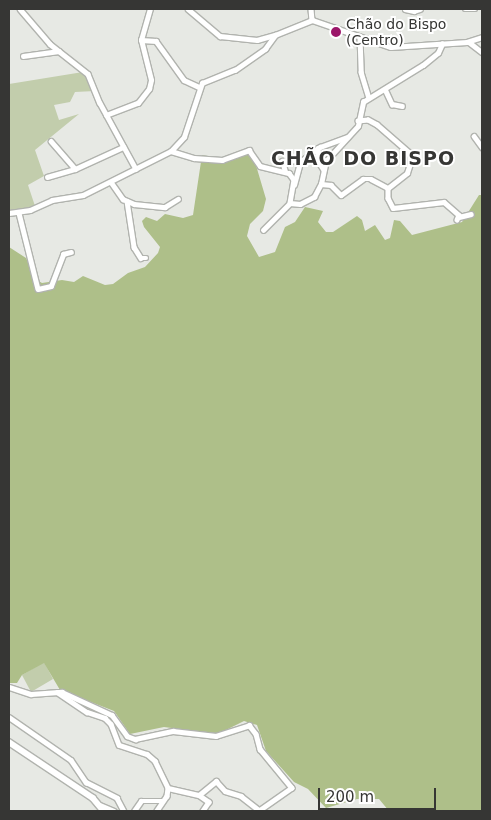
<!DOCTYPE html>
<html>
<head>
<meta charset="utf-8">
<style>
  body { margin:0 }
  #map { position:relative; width:491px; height:820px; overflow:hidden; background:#e7e9e4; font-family:"DejaVu Sans",sans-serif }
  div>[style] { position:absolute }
  .green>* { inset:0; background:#c2cdac }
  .forest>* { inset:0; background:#aebf89 }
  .roads { filter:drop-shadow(1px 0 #b1b3ae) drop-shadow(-1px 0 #b1b3ae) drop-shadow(0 1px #b1b3ae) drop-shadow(0 -1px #b1b3ae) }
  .minor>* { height:4.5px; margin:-2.25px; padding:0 2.25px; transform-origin:2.25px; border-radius:2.25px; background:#fff }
  .major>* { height:5.5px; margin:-2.75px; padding:0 2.75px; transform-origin:2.75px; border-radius:2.75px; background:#fff }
  .dots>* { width:14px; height:14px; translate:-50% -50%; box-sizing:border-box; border:2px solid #fff; border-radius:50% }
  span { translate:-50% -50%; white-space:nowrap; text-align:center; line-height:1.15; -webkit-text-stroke:4px #fff; paint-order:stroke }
  .poi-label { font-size:14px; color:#363634 }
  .left { translate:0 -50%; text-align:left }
  .district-label { font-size:19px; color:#363634; font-weight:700; letter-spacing:1px }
  .frame { position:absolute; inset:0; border:10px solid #363634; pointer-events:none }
  .scale { position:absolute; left:318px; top:788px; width:118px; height:22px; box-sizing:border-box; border:2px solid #363634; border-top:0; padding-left:6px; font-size:15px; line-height:18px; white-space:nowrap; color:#363634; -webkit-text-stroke:4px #fff; paint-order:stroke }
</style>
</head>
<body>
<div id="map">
  <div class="green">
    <div style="clip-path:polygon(83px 72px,95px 91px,75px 92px,70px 102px,54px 105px,59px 120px,79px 114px,35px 150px,44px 176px,28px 185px,35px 206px,9px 211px,9px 84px)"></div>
    <div style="clip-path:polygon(44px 662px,53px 679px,31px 692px,22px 675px)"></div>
  </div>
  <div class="forest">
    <div style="clip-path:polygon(245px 153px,250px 154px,255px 162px,266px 199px,263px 211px,250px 224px,247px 236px,259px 257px,275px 252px,285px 227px,295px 222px,305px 207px,323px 211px,318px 222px,326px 232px,333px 232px,357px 216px,362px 220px,365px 231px,375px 225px,385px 240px,390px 238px,394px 220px,400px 221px,412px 235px,462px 222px,479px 195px,482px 195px,482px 811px,389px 811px,379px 799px,357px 799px,326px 808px,308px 789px,294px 782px,266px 751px,257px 725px,244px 721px,218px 734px,164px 727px,130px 734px,114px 711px,60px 690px,44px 663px,22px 675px,17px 683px,9px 683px,9px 247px,26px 258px,37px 280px,42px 283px,62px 280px,74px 282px,83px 276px,105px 285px,113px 284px,128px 273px,145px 267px,158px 253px,160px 247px,144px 227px,142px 221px,146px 217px,157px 221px,165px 214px,183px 218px,193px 215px,202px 155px,231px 160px)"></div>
  </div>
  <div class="roads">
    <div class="minor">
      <div style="left:20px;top:9px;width:46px;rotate:49.4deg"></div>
      <div style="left:50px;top:44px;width:48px;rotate:38.3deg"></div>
      <div style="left:88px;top:74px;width:31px;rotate:68deg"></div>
      <div style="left:100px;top:103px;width:75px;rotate:61.4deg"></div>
      <div style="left:188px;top:9px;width:42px;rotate:40.2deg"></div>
      <div style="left:220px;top:36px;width:37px;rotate:6deg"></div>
      <div style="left:257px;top:40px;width:19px;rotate:-16deg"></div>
      <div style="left:311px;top:9px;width:11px;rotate:85deg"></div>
      <div style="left:405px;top:9px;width:9px;rotate:13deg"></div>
      <div style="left:414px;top:11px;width:6px;rotate:-18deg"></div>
      <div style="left:465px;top:9px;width:10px"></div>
      <div style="left:312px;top:20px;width:83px;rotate:18.9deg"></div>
      <div style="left:391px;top:47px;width:76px;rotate:-3.8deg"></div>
      <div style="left:467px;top:42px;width:16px;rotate:-18deg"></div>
      <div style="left:360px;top:37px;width:35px;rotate:88deg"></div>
      <div style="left:361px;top:72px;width:27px;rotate:73deg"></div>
      <div style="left:141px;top:40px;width:15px;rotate:4deg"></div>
      <div style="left:156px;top:41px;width:48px;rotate:54.3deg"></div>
      <div style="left:184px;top:80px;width:17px;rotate:25deg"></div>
      <div style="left:469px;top:42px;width:16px;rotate:38deg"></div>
      <div style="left:23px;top:56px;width:36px;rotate:-8deg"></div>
      <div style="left:385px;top:89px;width:17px;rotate:65deg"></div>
      <div style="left:392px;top:104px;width:10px;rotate:11deg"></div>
      <div style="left:106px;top:115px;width:34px;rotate:-21deg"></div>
      <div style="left:138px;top:103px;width:18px;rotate:-52deg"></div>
      <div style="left:149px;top:89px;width:9px;rotate:-77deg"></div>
      <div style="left:151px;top:80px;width:41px;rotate:-104deg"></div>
      <div style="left:141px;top:40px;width:32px;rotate:-74deg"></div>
      <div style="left:474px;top:136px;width:14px;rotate:54deg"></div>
      <div style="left:51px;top:141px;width:37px;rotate:49deg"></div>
      <div style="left:318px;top:148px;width:14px;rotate:86deg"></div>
      <div style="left:319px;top:162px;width:9px;rotate:58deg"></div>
      <div style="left:171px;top:151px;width:24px;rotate:17deg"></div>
      <div style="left:194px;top:158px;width:28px;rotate:4deg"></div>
      <div style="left:222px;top:160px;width:29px;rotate:-20deg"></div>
      <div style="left:249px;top:150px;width:19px;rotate:55deg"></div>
      <div style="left:260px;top:166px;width:30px;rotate:14deg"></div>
      <div style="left:289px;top:173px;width:9px;rotate:54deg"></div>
      <div style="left:294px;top:180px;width:23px;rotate:100deg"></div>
      <div style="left:290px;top:203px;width:10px;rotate:6deg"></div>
      <div style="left:300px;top:204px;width:16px;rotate:-27deg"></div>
      <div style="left:314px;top:197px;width:15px;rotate:-62deg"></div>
      <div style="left:321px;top:184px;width:24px;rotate:-78deg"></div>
      <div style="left:326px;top:161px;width:47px;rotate:-47.6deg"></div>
      <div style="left:358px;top:126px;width:25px;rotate:-78deg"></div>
      <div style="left:363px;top:102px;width:70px;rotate:-31.7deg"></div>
      <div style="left:423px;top:65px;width:19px;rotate:-39deg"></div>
      <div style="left:438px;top:53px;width:10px;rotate:-66deg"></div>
      <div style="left:285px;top:172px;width:11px;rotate:-105deg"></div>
      <div style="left:282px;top:161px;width:20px;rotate:-3deg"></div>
      <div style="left:47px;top:177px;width:29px;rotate:-16deg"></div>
      <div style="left:75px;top:169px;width:53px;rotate:-24.6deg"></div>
      <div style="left:111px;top:182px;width:21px;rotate:55deg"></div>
      <div style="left:123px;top:199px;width:12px;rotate:24deg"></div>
      <div style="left:134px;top:204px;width:31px;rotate:6deg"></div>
      <div style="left:165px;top:207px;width:15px;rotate:-32deg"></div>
      <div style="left:321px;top:184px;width:10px;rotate:6deg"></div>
      <div style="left:331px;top:185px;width:14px;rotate:45deg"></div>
      <div style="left:341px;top:195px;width:27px;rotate:-36deg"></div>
      <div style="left:363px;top:179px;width:8px"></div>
      <div style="left:371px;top:179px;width:19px;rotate:28deg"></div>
      <div style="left:388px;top:188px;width:24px;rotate:-38deg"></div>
      <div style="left:407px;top:173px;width:13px;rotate:-72deg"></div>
      <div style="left:411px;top:161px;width:9px;rotate:-108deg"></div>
      <div style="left:408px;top:152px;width:41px;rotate:-138.9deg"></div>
      <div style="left:377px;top:125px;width:10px;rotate:-151deg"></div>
      <div style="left:368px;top:120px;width:10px;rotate:174deg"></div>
      <div style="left:294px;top:185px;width:24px;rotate:-75deg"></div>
      <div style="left:300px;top:162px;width:25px;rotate:-37deg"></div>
      <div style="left:320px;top:147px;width:29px;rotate:-20deg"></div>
      <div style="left:388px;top:188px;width:10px;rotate:90deg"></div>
      <div style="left:388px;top:198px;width:11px;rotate:63deg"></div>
      <div style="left:393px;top:208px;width:51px;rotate:-6.7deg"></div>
      <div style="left:444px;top:202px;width:20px;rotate:41deg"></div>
      <div style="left:459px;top:215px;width:5px;rotate:112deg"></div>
      <div style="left:127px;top:201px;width:47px;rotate:81.3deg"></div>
      <div style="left:134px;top:247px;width:13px;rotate:58deg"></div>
      <div style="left:141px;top:258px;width:5px"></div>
      <div style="left:9px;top:213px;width:21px;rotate:-8deg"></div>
      <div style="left:30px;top:210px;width:24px;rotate:-24deg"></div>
      <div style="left:52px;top:200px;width:31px;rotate:-9deg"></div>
      <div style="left:83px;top:195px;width:98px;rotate:-26.6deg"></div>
      <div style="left:171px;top:151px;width:19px;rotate:-47deg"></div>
      <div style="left:184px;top:137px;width:57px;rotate:-71.6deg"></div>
      <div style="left:202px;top:83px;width:35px;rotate:-22deg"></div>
      <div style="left:235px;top:70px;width:37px;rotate:-35deg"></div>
      <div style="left:265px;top:49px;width:17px;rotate:-54deg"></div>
      <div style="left:275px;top:35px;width:40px;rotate:-22deg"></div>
      <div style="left:19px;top:213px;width:78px;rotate:76deg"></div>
      <div style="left:38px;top:289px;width:13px;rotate:-13deg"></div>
      <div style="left:51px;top:286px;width:34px;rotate:-69deg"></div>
      <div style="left:63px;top:254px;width:8px;rotate:-14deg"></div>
      <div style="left:459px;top:217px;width:12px;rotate:-14deg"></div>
      <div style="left:263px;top:230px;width:38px;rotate:-45deg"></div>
      <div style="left:9px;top:687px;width:23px;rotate:18deg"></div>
      <div style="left:31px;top:694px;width:31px;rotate:-4deg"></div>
      <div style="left:62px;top:692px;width:55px;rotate:24.7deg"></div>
      <div style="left:112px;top:715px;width:26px;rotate:54deg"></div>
      <div style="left:127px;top:736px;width:9px;rotate:21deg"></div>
      <div style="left:135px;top:739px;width:39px;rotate:-12deg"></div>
      <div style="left:173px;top:731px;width:43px;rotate:6.6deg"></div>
      <div style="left:216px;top:736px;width:35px;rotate:-18deg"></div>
      <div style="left:249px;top:725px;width:11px;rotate:52deg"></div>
      <div style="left:256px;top:734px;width:16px;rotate:75deg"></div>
      <div style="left:260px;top:749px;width:50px;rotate:50.6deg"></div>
      <div style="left:292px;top:788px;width:40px;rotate:145.1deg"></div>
      <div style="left:57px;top:692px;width:36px;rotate:34deg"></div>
      <div style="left:87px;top:712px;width:19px;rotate:18deg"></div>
      <div style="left:105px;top:718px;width:8px;rotate:45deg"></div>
      <div style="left:111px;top:724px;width:22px;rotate:69deg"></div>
      <div style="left:119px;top:745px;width:29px;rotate:18deg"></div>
      <div style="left:147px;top:754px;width:11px;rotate:41deg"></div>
      <div style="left:155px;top:761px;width:30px;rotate:64deg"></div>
      <div style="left:168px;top:788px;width:8px;rotate:97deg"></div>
      <div style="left:167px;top:796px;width:18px;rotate:124deg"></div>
      <div style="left:9px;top:717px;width:75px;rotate:34.7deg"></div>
      <div style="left:71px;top:760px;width:27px;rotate:56deg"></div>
      <div style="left:86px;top:782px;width:35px;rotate:27deg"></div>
      <div style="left:117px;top:798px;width:15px;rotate:62deg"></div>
      <div style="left:168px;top:788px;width:32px;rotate:13deg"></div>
      <div style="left:199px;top:795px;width:22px;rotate:-39deg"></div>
      <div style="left:216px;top:781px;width:13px;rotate:48deg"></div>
      <div style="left:225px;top:791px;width:17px;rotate:17deg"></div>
      <div style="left:241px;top:796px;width:23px;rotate:38deg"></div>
      <div style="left:199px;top:795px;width:12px;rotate:35deg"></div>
      <div style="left:209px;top:802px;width:11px;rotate:124deg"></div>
      <div style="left:100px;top:805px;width:15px;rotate:23deg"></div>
      <div style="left:134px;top:811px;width:12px;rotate:-55deg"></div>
      <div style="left:141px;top:801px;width:21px"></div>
    </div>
    <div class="major">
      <div style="left:9px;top:742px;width:101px;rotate:33.7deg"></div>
      <div style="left:93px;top:798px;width:17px;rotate:50deg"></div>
    </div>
  </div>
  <div class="dots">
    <div style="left:336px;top:32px;background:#9b1669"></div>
  </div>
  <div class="poi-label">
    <span class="left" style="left:346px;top:32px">Chão do Bispo<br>(Centro)</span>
  </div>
  <div class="district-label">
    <span style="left:363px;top:159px">CHÃO DO BISPO</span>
  </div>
  <div class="frame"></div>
  <div class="scale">200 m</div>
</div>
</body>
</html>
